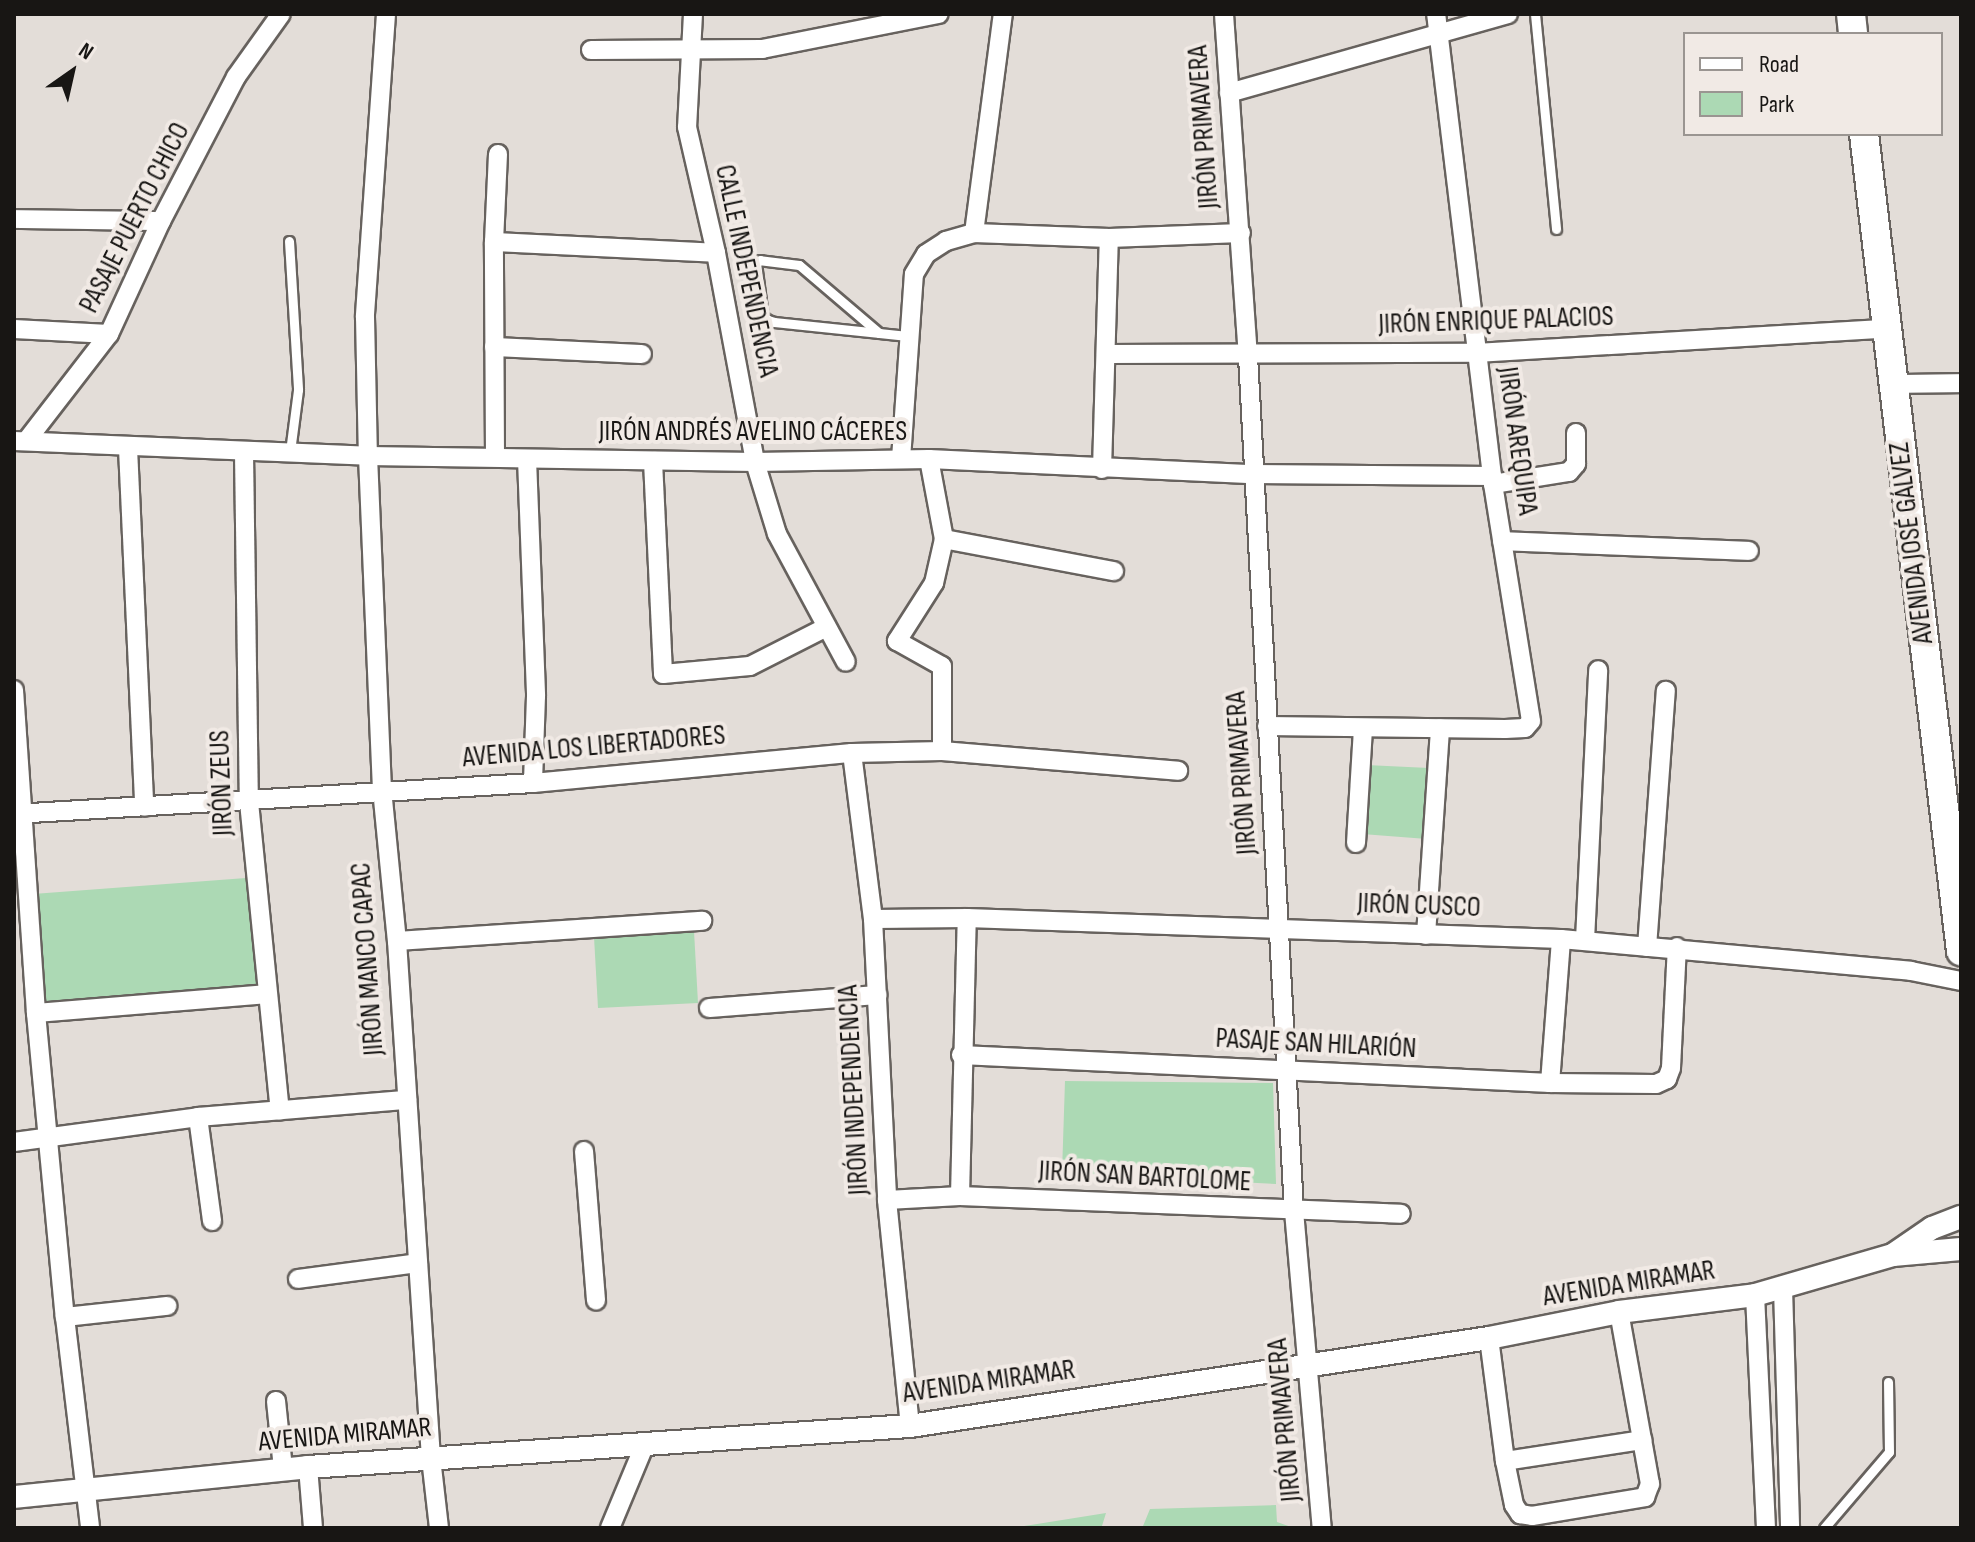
<!DOCTYPE html>
<html>
<head>
<meta charset="utf-8">
<style>
  body { margin:0 }
  #map { position:relative; width:1975px; height:1542px; overflow:hidden; background:#e3ddd8; font-family:"Sofia Sans Condensed",sans-serif }
  div>[style] { position:absolute }
  .green>* { inset:0; background:#acd9b4 }
  .roads { filter:drop-shadow(2px 0 #67625e) drop-shadow(-2px 0 #67625e) drop-shadow(0 2px #67625e) drop-shadow(0 -2px #67625e) }
  .service>* { height:9px; margin:-4.5px; padding:0 4.5px; transform-origin:4.5px; border-radius:4.5px; background:#fff }
  .minor>* { height:18px; margin:-9px; padding:0 9px; transform-origin:9px; border-radius:9px; background:#fff }
  .tertiary>* { height:22px; margin:-11px; padding:0 11px; transform-origin:11px; border-radius:11px; background:#fff }
  .primary>* { height:28px; margin:-14px; padding:0 14px; transform-origin:14px; border-radius:14px; background:#fff }
  span { translate:-50% -50%; white-space:nowrap; text-align:center; line-height:1.15; -webkit-text-stroke:8px #f1eae5; paint-order:stroke }
  .street-label { font-size:28px; color:#181614 }
  .frame { position:absolute; inset:0; border:16px solid #181614; pointer-events:none }
  .legend { position:absolute; left:1683px; top:32px; width:260px; height:104px; box-sizing:border-box; background:#f1eae5; border:2px solid #9a9591; margin:0; padding:10px 14px; list-style:none; font-size:24px; color:#181614 }
  .legend li { display:flex; align-items:center; gap:16px; height:40px }
  .legend b { width:40px; border:2px solid #9a9591 }
  .north { position:absolute; left:32px; top:32px; width:80px; height:80px; -webkit-text-stroke:6px #f1eae5; paint-order:stroke; rotate:34deg; font-size:22px; font-weight:700; line-height:32px; text-align:center; color:#181614 }
  .north::after { content:''; display:block; margin:auto; width:28px; height:36px; background:#181614; clip-path:polygon(50% 0,100% 100%,50% 72%,0 100%) }
</style>
</head>
<body>
<div id="map">
  <div class="green">
    <div style="clip-path:polygon(1366px 765px,1429px 768px,1427px 839px,1362px 834px)"></div>
    <div style="clip-path:polygon(246px 878px,257px 989px,40px 1010px,33px 894px)"></div>
    <div style="clip-path:polygon(694px 931px,698px 1003px,598px 1008px,594px 937px)"></div>
    <div style="clip-path:polygon(1065px 1081px,1273px 1083px,1276px 1184px,1062px 1173px)"></div>
    <div style="clip-path:polygon(1276px 1505px,1277px 1522px,1294px 1528px,1012px 1528px,1106px 1513px,1102px 1526px,1143px 1526px,1150px 1509px)"></div>
  </div>
  <div class="roads">
    <div class="service">
      <div style="left:1535px;top:14px;width:216px;rotate:84.4deg"></div>
      <div style="left:289px;top:241px;width:149px;rotate:86.5deg"></div>
      <div style="left:298px;top:390px;width:63px;rotate:97.4deg"></div>
      <div style="left:879px;top:333px;width:105px;rotate:-139.6deg"></div>
      <div style="left:799px;top:265px;width:39px;rotate:-173deg"></div>
      <div style="left:760px;top:260px;width:5px;rotate:143deg"></div>
      <div style="left:756px;top:263px;width:53px;rotate:82.5deg"></div>
      <div style="left:763px;top:316px;width:6px;rotate:39deg"></div>
      <div style="left:768px;top:320px;width:6px;rotate:18deg"></div>
      <div style="left:774px;top:322px;width:106px;rotate:6deg"></div>
      <div style="left:879px;top:333px;width:31px;rotate:6deg"></div>
      <div style="left:1824px;top:1528px;width:100px;rotate:-49.5deg"></div>
      <div style="left:1889px;top:1452px;width:70px;rotate:-90.8deg"></div>
    </div>
    <div class="minor">
      <div style="left:386px;top:14px;width:304px;rotate:94deg"></div>
      <div style="left:365px;top:317px;width:139px;rotate:88.8deg"></div>
      <div style="left:368px;top:456px;width:333px;rotate:87.6deg"></div>
      <div style="left:382px;top:789px;width:153px;rotate:84.4deg"></div>
      <div style="left:397px;top:941px;width:518px;rotate:86.24deg"></div>
      <div style="left:431px;top:1458px;width:70px;rotate:83.5deg"></div>
      <div style="left:693px;top:14px;width:113px;rotate:93deg"></div>
      <div style="left:687px;top:127px;width:129px;rotate:77deg"></div>
      <div style="left:716px;top:253px;width:213px;rotate:79.4deg"></div>
      <div style="left:755px;top:462px;width:75px;rotate:73deg"></div>
      <div style="left:777px;top:534px;width:145px;rotate:61.7deg"></div>
      <div style="left:1224px;top:14px;width:343px;rotate:86deg"></div>
      <div style="left:1248px;top:356px;width:856px;rotate:86.92deg"></div>
      <div style="left:1294px;top:1211px;width:318px;rotate:85deg"></div>
      <div style="left:591px;top:50px;width:171px;rotate:-0.3deg"></div>
      <div style="left:762px;top:49px;width:180px;rotate:-11.2deg"></div>
      <div style="left:1229px;top:93px;width:290px;rotate:-15.8deg"></div>
      <div style="left:14px;top:219px;width:147px;rotate:0.8deg"></div>
      <div style="left:974px;top:233px;width:221px;rotate:-82.5deg"></div>
      <div style="left:494px;top:242px;width:222px;rotate:2.8deg"></div>
      <div style="left:14px;top:329px;width:95px;rotate:3deg"></div>
      <div style="left:494px;top:347px;width:148px;rotate:2.7deg"></div>
      <div style="left:1107px;top:354px;width:369px;rotate:-0.2deg"></div>
      <div style="left:1476px;top:353px;width:411px;rotate:-3.4deg"></div>
      <div style="left:1893px;top:384px;width:68px;rotate:-0.8deg"></div>
      <div style="left:27px;top:440px;width:134px;rotate:-52.3deg"></div>
      <div style="left:109px;top:334px;width:124px;rotate:-65.3deg"></div>
      <div style="left:161px;top:221px;width:162px;rotate:-62.5deg"></div>
      <div style="left:236px;top:77px;width:77px;rotate:-54.5deg"></div>
      <div style="left:14px;top:441px;width:354px;rotate:2.4deg"></div>
      <div style="left:368px;top:456px;width:387px;rotate:0.9deg"></div>
      <div style="left:755px;top:462px;width:174px;rotate:-1deg"></div>
      <div style="left:929px;top:459px;width:324px;rotate:2.7deg"></div>
      <div style="left:1253px;top:474px;width:239px;rotate:0.5deg"></div>
      <div style="left:128px;top:448px;width:359px;rotate:87.4deg"></div>
      <div style="left:244px;top:453px;width:349px;rotate:89.2deg"></div>
      <div style="left:249px;top:802px;width:310px;rotate:84.3deg"></div>
      <div style="left:495px;top:457px;width:215px;rotate:-90.3deg"></div>
      <div style="left:494px;top:242px;width:88px;rotate:-87.4deg"></div>
      <div style="left:527px;top:459px;width:237px;rotate:87.8deg"></div>
      <div style="left:536px;top:696px;width:87px;rotate:92deg"></div>
      <div style="left:901px;top:459px;width:185px;rotate:-86deg"></div>
      <div style="left:914px;top:274px;width:23px;rotate:-59deg"></div>
      <div style="left:926px;top:254px;width:24px;rotate:-33deg"></div>
      <div style="left:946px;top:241px;width:29px;rotate:-16deg"></div>
      <div style="left:974px;top:233px;width:135px;rotate:2.1deg"></div>
      <div style="left:1109px;top:238px;width:132px;rotate:-2.2deg"></div>
      <div style="left:929px;top:459px;width:81px;rotate:79.4deg"></div>
      <div style="left:944px;top:539px;width:45px;rotate:102.8deg"></div>
      <div style="left:934px;top:583px;width:69px;rotate:122.5deg"></div>
      <div style="left:897px;top:641px;width:51px;rotate:29.1deg"></div>
      <div style="left:942px;top:666px;width:85px;rotate:90deg"></div>
      <div style="left:653px;top:461px;width:213px;rotate:87.3deg"></div>
      <div style="left:663px;top:674px;width:87px;rotate:-5.3deg"></div>
      <div style="left:750px;top:666px;width:86px;rotate:-26.9deg"></div>
      <div style="left:1102px;top:469px;width:231px;rotate:-88.3deg"></div>
      <div style="left:1493px;top:484px;width:77px;rotate:-9deg"></div>
      <div style="left:1569px;top:472px;width:11px;rotate:-49deg"></div>
      <div style="left:1576px;top:464px;width:31px;rotate:-90deg"></div>
      <div style="left:944px;top:539px;width:173px;rotate:10.7deg"></div>
      <div style="left:1502px;top:541px;width:247px;rotate:2.3deg"></div>
      <div style="left:14px;top:690px;width:324px;rotate:86.1deg"></div>
      <div style="left:36px;top:1013px;width:305px;rotate:84.6deg"></div>
      <div style="left:65px;top:1317px;width:212px;rotate:83.2deg"></div>
      <div style="left:1267px;top:726px;width:238px;rotate:0.7deg"></div>
      <div style="left:1505px;top:729px;width:20px;rotate:-3deg"></div>
      <div style="left:1525px;top:728px;width:9px;rotate:-49deg"></div>
      <div style="left:1531px;top:721px;width:240px;rotate:-99.1deg"></div>
      <div style="left:1493px;top:484px;width:473px;rotate:-96.9deg"></div>
      <div style="left:852px;top:753px;width:167px;rotate:82.8deg"></div>
      <div style="left:873px;top:919px;width:281px;rotate:87.1deg"></div>
      <div style="left:887px;top:1200px;width:227px;rotate:84.2deg"></div>
      <div style="left:14px;top:814px;width:520px;rotate:-3.42deg"></div>
      <div style="left:533px;top:783px;width:320px;rotate:-5.4deg"></div>
      <div style="left:852px;top:753px;width:90px;rotate:-1.3deg"></div>
      <div style="left:942px;top:751px;width:237px;rotate:4.8deg"></div>
      <div style="left:1356px;top:843px;width:114px;rotate:-86.5deg"></div>
      <div style="left:873px;top:919px;width:94px;rotate:-0.6deg"></div>
      <div style="left:967px;top:918px;width:594px;rotate:2.02deg"></div>
      <div style="left:1561px;top:939px;width:351px;rotate:5.2deg"></div>
      <div style="left:1911px;top:971px;width:51px;rotate:11.3deg"></div>
      <div style="left:1426px;top:935px;width:207px;rotate:-86.1deg"></div>
      <div style="left:1585px;top:940px;width:270px;rotate:-87.2deg"></div>
      <div style="left:397px;top:941px;width:306px;rotate:-3.8deg"></div>
      <div style="left:1647px;top:947px;width:257px;rotate:-85.8deg"></div>
      <div style="left:709px;top:1008px;width:169px;rotate:-4.4deg"></div>
      <div style="left:36px;top:1013px;width:230px;rotate:-4.7deg"></div>
      <div style="left:961px;top:1055px;width:590px;rotate:2.72deg"></div>
      <div style="left:1550px;top:1083px;width:106px;rotate:0.5deg"></div>
      <div style="left:1656px;top:1084px;width:12px;rotate:-24deg"></div>
      <div style="left:1667px;top:1079px;width:12px;rotate:-70deg"></div>
      <div style="left:1671px;top:1068px;width:121px;rotate:-87.2deg"></div>
      <div style="left:1550px;top:1083px;width:144px;rotate:-85.6deg"></div>
      <div style="left:198px;top:1117px;width:105px;rotate:82.3deg"></div>
      <div style="left:14px;top:1142px;width:186px;rotate:-7.7deg"></div>
      <div style="left:198px;top:1117px;width:210px;rotate:-4.7deg"></div>
      <div style="left:584px;top:1151px;width:150px;rotate:85.4deg"></div>
      <div style="left:960px;top:1196px;width:278px;rotate:-88.6deg"></div>
      <div style="left:887px;top:1200px;width:73px;rotate:-3.1deg"></div>
      <div style="left:960px;top:1196px;width:441px;rotate:2.3deg"></div>
      <div style="left:298px;top:1279px;width:121px;rotate:-7.6deg"></div>
      <div style="left:1783px;top:1288px;width:240px;rotate:88.3deg"></div>
      <div style="left:1755px;top:1295px;width:233px;rotate:87.3deg"></div>
      <div style="left:65px;top:1317px;width:103px;rotate:-6.2deg"></div>
      <div style="left:1489px;top:1338px;width:124px;rotate:82.6deg"></div>
      <div style="left:1505px;top:1461px;width:45px;rotate:78.4deg"></div>
      <div style="left:1514px;top:1505px;width:11px;rotate:56deg"></div>
      <div style="left:1520px;top:1514px;width:12px;rotate:9deg"></div>
      <div style="left:1532px;top:1516px;width:115px;rotate:-9.5deg"></div>
      <div style="left:1645px;top:1497px;width:14px;rotate:-69deg"></div>
      <div style="left:1650px;top:1484px;width:175px;rotate:-100.2deg"></div>
      <div style="left:276px;top:1401px;width:68px;rotate:84.1deg"></div>
      <div style="left:1505px;top:1461px;width:139px;rotate:-8.7deg"></div>
      <div style="left:308px;top:1467px;width:61px;rotate:85.3deg"></div>
      <div style="left:610px;top:1528px;width:91px;rotate:-67.4deg"></div>
    </div>
    <div class="tertiary">
      <div style="left:1894px;top:1254px;width:46px;rotate:-34.4deg"></div>
      <div style="left:1932px;top:1228px;width:31px;rotate:-21deg"></div>
      <div style="left:14px;top:1497px;width:296px;rotate:-5.8deg"></div>
      <div style="left:308px;top:1467px;width:603px;rotate:-3.9deg"></div>
      <div style="left:910px;top:1426px;width:586px;rotate:-8.64deg"></div>
      <div style="left:1489px;top:1338px;width:133px;rotate:-11.3deg"></div>
      <div style="left:1619px;top:1312px;width:137px;rotate:-7.1deg"></div>
      <div style="left:1755px;top:1295px;width:144px;rotate:-16.2deg"></div>
      <div style="left:1893px;top:1255px;width:68px;rotate:-5deg"></div>
    </div>
    <div class="primary">
      <div style="left:1851px;top:14px;width:20px;rotate:84deg"></div>
      <div style="left:1864px;top:134px;width:823px;rotate:83.23deg"></div>
    </div>
  </div>
  <div class="street-label">
    <span style="left:1204px;top:127px;rotate:-94deg">JIRÓN PRIMAVERA</span>
    <span style="left:135px;top:218px;rotate:-63deg">PASAJE PUERTO CHICO</span>
    <span style="left:746px;top:271px;rotate:78deg">CALLE INDEPENDENCIA</span>
    <span style="left:1496px;top:321px;rotate:-2deg">JIRÓN ENRIQUE PALACIOS</span>
    <span style="left:753px;top:432px">JIRÓN ANDRÉS AVELINO CÁCERES</span>
    <span style="left:1517px;top:441px;rotate:82deg">JIRÓN AREQUIPA</span>
    <span style="left:1912px;top:543px;rotate:-97deg">AVENIDA JOSÉ GÁLVEZ</span>
    <span style="left:594px;top:747px;rotate:-5deg">AVENIDA LOS LIBERTADORES</span>
    <span style="left:1242px;top:773px;rotate:-94deg">JIRÓN PRIMAVERA</span>
    <span style="left:222px;top:783px;rotate:-92deg">JIRÓN ZEUS</span>
    <span style="left:1419px;top:906px;rotate:2deg">JIRÓN CUSCO</span>
    <span style="left:368px;top:959px;rotate:-94deg">JIRÓN MANCO CAPAC</span>
    <span style="left:1316px;top:1044px;rotate:3deg">PASAJE SAN HILARIÓN</span>
    <span style="left:854px;top:1090px;rotate:-93deg">JIRÓN INDEPENDENCIA</span>
    <span style="left:1145px;top:1177px;rotate:3deg">JIRÓN SAN BARTOLOME</span>
    <span style="left:1629px;top:1284px;rotate:-9deg">AVENIDA MIRAMAR</span>
    <span style="left:989px;top:1382px;rotate:-8deg">AVENIDA MIRAMAR</span>
    <span style="left:1285px;top:1420px;rotate:-95deg">JIRÓN PRIMAVERA</span>
    <span style="left:345px;top:1435px;rotate:-5deg">AVENIDA MIRAMAR</span>
  </div>
  <div class="frame"></div>
  <ul class="legend">
  <li><b style="height:10px;background:#fff"></b>Road</li>
  <li><b style="height:22px;background:#acd9b4"></b>Park</li>
  </ul>
  <div class="north">N</div>
</div>
</body>
</html>
